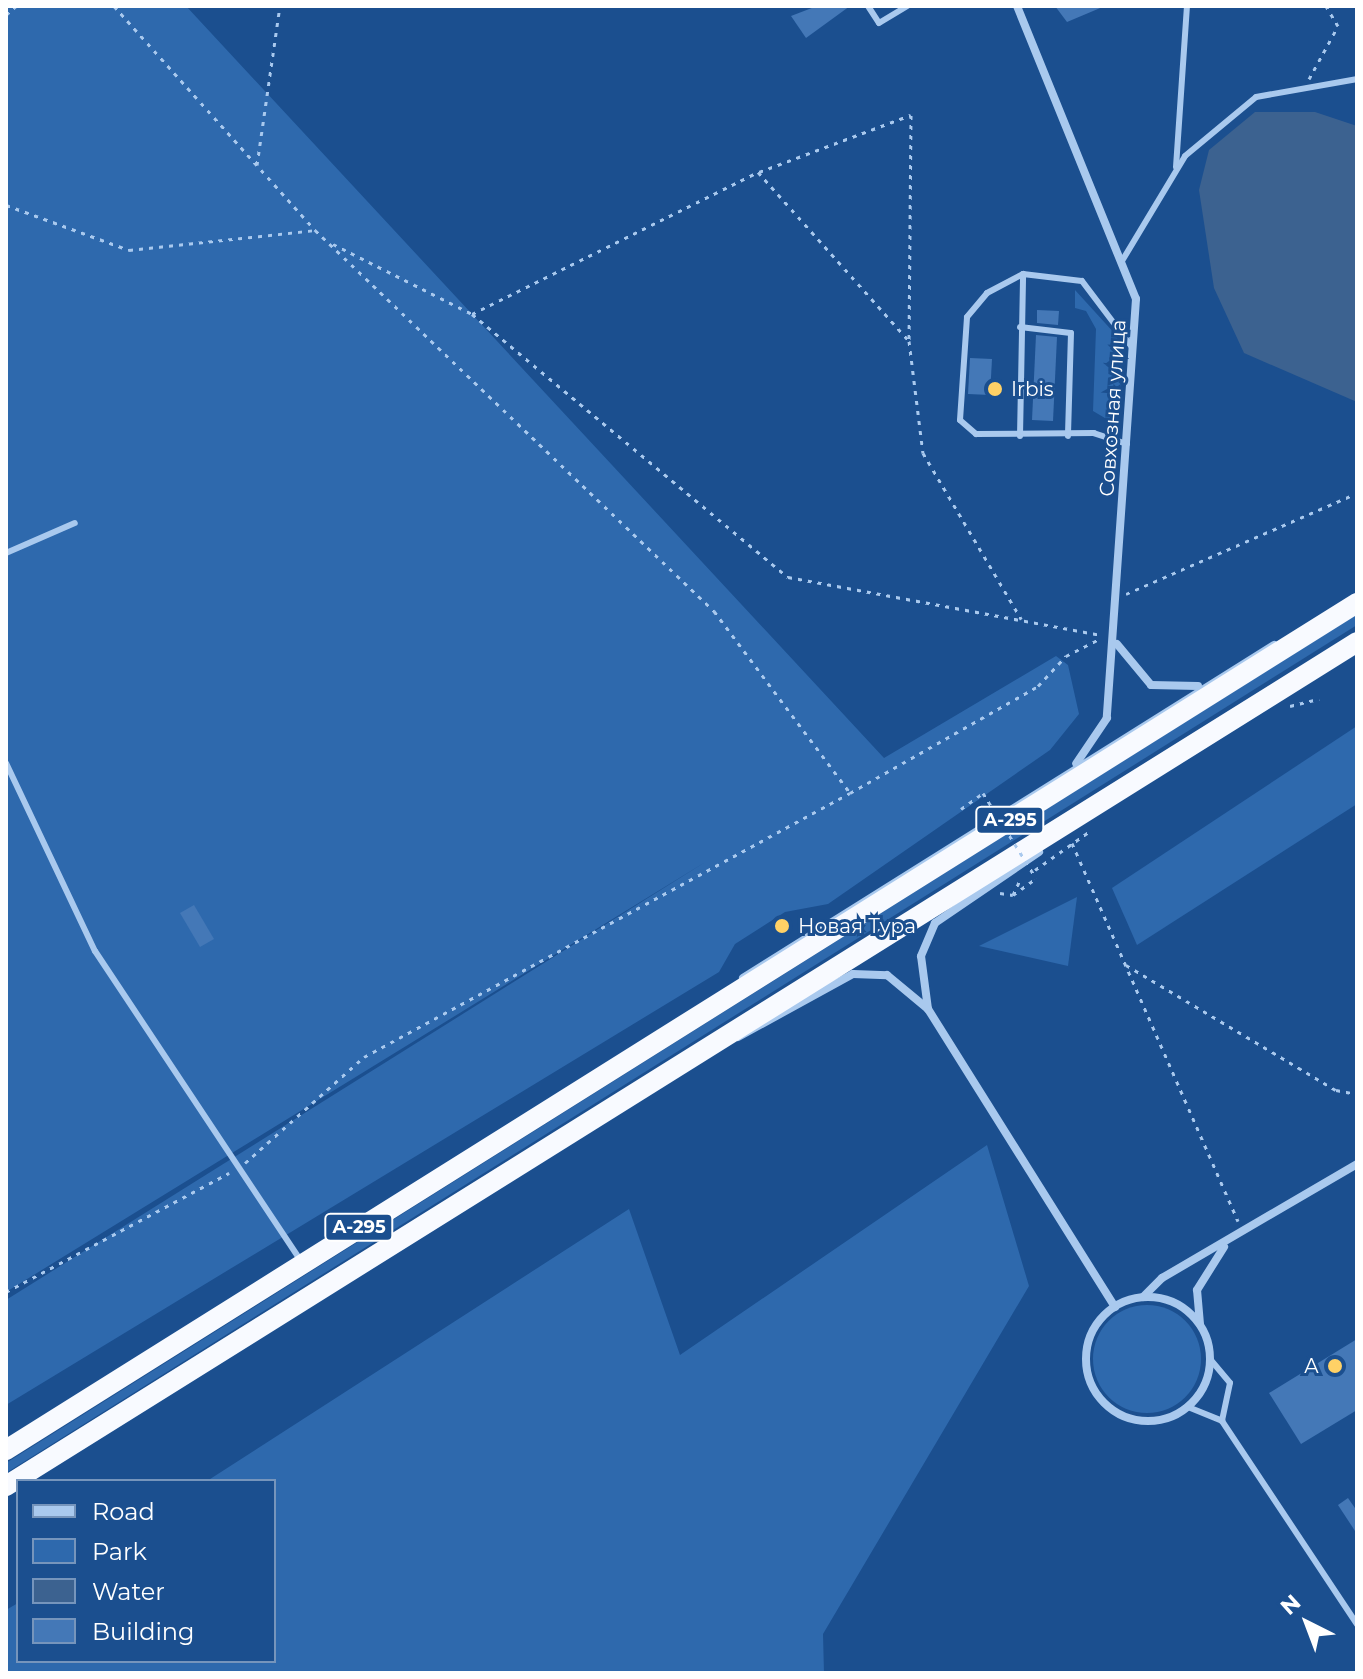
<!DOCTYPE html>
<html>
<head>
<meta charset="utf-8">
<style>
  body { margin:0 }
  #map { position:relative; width:1363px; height:1679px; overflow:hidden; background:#1b4f8f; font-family:Montserrat,sans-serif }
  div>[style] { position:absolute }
  .green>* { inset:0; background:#2e69ad }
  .round { border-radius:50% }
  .water>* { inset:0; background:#3c6290 }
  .building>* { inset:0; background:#4478b7 }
  .path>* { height:3px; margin-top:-1.5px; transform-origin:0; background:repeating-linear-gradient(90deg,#a9c9ee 0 4px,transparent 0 10px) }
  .service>* { height:6px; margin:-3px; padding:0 3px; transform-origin:3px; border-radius:3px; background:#a9c9ee }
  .minor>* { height:8px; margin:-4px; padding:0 4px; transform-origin:4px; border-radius:4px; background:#a9c9ee }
  .minor>.ring { margin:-4px; padding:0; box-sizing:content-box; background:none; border:8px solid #a9c9ee; border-radius:50% }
  .trunk>* { height:20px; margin:-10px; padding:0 10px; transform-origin:10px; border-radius:10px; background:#f8faff }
  .path-bridge>* { height:3px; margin-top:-1.5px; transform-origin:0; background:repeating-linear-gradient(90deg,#a9c9ee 0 4px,transparent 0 10px) }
  .dots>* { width:22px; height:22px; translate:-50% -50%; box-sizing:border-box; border:4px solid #1b4f8f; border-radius:50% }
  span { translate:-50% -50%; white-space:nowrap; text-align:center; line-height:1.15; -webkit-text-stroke:6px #1b4f8f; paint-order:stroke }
  .shield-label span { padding:2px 6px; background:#1b4f8f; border:2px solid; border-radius:6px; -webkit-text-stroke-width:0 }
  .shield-label { font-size:18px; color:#fff; font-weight:700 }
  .poi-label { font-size:20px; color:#fff }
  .left { translate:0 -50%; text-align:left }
  .right { translate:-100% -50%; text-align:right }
  .street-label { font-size:20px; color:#fff }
  .frame { position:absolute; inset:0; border:8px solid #fff; pointer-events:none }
  .legend { position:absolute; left:16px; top:1479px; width:260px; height:184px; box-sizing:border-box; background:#1b4f8f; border:2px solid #7695bc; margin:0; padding:10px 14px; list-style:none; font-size:24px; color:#fff }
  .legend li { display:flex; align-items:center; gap:16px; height:40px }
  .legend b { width:40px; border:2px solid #7695bc }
  .north { position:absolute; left:1267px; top:1583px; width:80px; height:80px; -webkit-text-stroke:6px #1b4f8f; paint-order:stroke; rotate:318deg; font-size:22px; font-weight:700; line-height:32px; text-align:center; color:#fff }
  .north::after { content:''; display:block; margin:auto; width:28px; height:36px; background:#fff; clip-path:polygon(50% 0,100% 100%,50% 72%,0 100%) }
</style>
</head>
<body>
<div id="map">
  <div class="green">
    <div style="clip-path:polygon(6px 6px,186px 6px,884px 758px,1056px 656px,1068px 665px,1079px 714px,1050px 750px,828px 904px,785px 912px,735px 944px,719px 972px,6px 1405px,6px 1300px,707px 861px,6px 1292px)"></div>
    <div style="clip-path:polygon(1075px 290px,1116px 335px,1123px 354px,1118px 417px,1110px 421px,1093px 411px,1096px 329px,1086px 311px,1075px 308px)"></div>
    <div style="clip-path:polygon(1357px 614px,1357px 625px,6px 1473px,6px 1463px)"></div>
    <div style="clip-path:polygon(1357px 726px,1357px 804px,1137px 945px,1112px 888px)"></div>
    <div style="clip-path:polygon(1077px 897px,1068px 966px,979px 946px)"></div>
    <div style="clip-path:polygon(987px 1145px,1029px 1286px,823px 1634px,824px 1673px,6px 1673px,6px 1610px,18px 1603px,18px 1661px,274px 1661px,274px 1481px,207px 1481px,629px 1209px,680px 1355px)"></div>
    <div class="round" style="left:1093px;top:1305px;width:108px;height:108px"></div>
  </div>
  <div class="water">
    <div style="clip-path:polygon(1255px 112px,1315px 112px,1357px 126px,1357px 402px,1244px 353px,1214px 288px,1199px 190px,1209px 150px)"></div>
  </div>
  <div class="building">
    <div style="clip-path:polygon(817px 6px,850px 6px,806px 38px,791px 16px)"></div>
    <div style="clip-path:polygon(1055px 6px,1105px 6px,1067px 22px)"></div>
    <div style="clip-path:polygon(1037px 310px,1059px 311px,1058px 325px,1037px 323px)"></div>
    <div style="clip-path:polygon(1036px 335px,1057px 337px,1053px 421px,1032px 420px)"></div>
    <div style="clip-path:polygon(970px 358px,992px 359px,990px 395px,968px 394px)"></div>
    <div style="clip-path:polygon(194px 905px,214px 939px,200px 947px,180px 913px)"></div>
    <div style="clip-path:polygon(1357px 1339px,1357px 1410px,1301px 1444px,1269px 1393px)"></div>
    <div style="clip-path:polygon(1348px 1498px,1357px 1511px,1357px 1534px,1338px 1505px)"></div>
  </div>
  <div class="path">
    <div style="left:114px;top:6px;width:301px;rotate:48.1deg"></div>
    <div style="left:6px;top:15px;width:13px;rotate:-42deg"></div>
    <div style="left:1309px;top:79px;width:60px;rotate:-61.3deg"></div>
    <div style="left:1338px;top:26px;width:23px;rotate:-121deg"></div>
    <div style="left:257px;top:165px;width:161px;rotate:-81.8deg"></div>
    <div style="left:759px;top:172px;width:162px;rotate:-20.6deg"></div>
    <div style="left:911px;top:115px;width:226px;rotate:90.5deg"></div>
    <div style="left:6px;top:205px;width:131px;rotate:20.1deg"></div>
    <div style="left:129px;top:250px;width:187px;rotate:-6.1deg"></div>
    <div style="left:315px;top:230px;width:552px;rotate:43.68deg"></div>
    <div style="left:714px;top:611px;width:227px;rotate:53.2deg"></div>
    <div style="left:850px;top:793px;width:216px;rotate:-29.6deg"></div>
    <div style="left:1038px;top:686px;width:41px;rotate:-47deg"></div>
    <div style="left:1066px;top:656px;width:38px;rotate:-27deg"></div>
    <div style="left:333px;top:244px;width:156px;rotate:26.7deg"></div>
    <div style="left:472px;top:314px;width:411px;rotate:39.8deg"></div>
    <div style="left:788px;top:577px;width:317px;rotate:10.5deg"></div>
    <div style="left:472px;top:314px;width:319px;rotate:-26.4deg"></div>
    <div style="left:758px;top:172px;width:227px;rotate:48.2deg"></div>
    <div style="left:909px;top:341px;width:113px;rotate:82.9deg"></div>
    <div style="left:923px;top:453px;width:193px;rotate:59.4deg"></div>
    <div style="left:1126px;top:594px;width:252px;rotate:-23.6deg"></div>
    <div style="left:1290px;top:706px;width:30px;rotate:-14deg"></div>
    <div style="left:961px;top:809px;width:27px;rotate:-36deg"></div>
    <div style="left:1072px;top:843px;width:413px;rotate:66.3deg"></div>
    <div style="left:1035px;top:870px;width:67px;rotate:-35.3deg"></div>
    <div style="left:1000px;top:893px;width:13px;rotate:9deg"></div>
    <div style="left:1013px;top:895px;width:19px;rotate:-65deg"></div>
    <div style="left:1013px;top:895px;width:29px;rotate:-36deg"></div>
    <div style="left:1126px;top:965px;width:244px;rotate:30.8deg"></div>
    <div style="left:1336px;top:1090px;width:21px;rotate:11deg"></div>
    <div style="left:245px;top:1163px;width:159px;rotate:-41.7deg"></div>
    <div style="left:364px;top:1057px;width:553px;rotate:-28.51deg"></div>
    <div style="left:6px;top:1292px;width:253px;rotate:-28.1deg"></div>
  </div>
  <div class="service">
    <div style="left:868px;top:6px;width:20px;rotate:57deg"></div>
    <div style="left:879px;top:23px;width:33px;rotate:-31deg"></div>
    <div style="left:1176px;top:167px;width:161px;rotate:-86.1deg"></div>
    <div style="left:1122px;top:261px;width:122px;rotate:-59deg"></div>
    <div style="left:1185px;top:156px;width:92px;rotate:-39.7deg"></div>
    <div style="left:1256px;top:97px;width:103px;rotate:-10.1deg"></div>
    <div style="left:1020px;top:327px;width:51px;rotate:6.7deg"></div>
    <div style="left:1071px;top:333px;width:103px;rotate:91.7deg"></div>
    <div style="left:1020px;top:436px;width:162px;rotate:-88.9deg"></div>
    <div style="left:1127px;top:444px;width:35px;rotate:-162deg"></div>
    <div style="left:1094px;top:433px;width:118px;rotate:179.5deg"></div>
    <div style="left:976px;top:434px;width:21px;rotate:-139deg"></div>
    <div style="left:960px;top:420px;width:103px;rotate:-86.1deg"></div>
    <div style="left:967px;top:317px;width:31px;rotate:-50deg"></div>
    <div style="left:987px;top:293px;width:41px;rotate:-27.8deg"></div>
    <div style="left:1023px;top:274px;width:59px;rotate:6.8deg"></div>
    <div style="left:1082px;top:281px;width:83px;rotate:52.9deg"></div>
    <div style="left:6px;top:553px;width:75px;rotate:-23.5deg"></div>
    <div style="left:6px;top:763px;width:208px;rotate:64.7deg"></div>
    <div style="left:95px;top:951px;width:371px;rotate:56.4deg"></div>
    <div style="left:1210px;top:1359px;width:31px;rotate:50deg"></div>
    <div style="left:1230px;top:1383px;width:39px;rotate:102deg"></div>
    <div style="left:1188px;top:1407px;width:37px;rotate:22deg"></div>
    <div style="left:1222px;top:1421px;width:244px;rotate:56.4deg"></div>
  </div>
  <div class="minor">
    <div style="left:1017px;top:6px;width:316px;rotate:67.9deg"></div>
    <div style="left:1136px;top:299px;width:420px;rotate:94deg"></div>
    <div style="left:1107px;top:718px;width:55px;rotate:124deg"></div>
    <div style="left:1117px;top:644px;width:53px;rotate:50.3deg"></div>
    <div style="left:1151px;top:685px;width:47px;rotate:1.2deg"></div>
    <div style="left:743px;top:978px;width:627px;rotate:-32.09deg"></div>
    <div style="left:928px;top:1009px;width:352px;rotate:57.9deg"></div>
    <div style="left:738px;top:1037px;width:131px;rotate:-28.7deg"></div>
    <div style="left:853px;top:974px;width:34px;rotate:2deg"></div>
    <div style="left:887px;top:975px;width:53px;rotate:39.7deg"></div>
    <div style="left:928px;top:1009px;width:53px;rotate:-97.5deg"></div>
    <div style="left:921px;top:956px;width:36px;rotate:-67deg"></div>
    <div style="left:935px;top:923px;width:126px;rotate:-34.3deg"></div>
    <div style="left:1143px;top:1297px;width:27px;rotate:-45deg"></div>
    <div style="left:1162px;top:1278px;width:226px;rotate:-30.3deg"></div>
    <div class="ring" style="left:1086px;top:1297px;width:116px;height:116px"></div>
    <div style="left:1200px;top:1324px;width:34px;rotate:-95deg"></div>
    <div style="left:1197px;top:1290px;width:51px;rotate:-57.9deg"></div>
  </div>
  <div class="trunk">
    <div style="left:6px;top:1450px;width:1595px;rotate:-32.09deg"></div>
    <div style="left:6px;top:1486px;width:1593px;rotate:-31.99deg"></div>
  </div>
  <div class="path-bridge">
    <div style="left:983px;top:793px;width:100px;rotate:58.1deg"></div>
  </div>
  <div class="dots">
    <div style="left:995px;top:389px;background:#ffd166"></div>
    <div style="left:782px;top:926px;background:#ffd166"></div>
    <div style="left:1335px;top:1366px;background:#ffd166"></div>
  </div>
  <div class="shield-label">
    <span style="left:1010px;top:820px">А-295</span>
    <span style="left:359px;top:1227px">А-295</span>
  </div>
  <div class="poi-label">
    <span class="left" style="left:1011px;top:389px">Irbis</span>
    <span class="left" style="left:798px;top:926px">Новая Тура</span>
    <span class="right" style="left:1319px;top:1366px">А</span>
  </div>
  <div class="street-label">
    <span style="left:1113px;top:408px;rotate:-86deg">Совхозная улица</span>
  </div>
  <div class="frame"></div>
  <ul class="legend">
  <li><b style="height:10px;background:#a9c9ee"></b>Road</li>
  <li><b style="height:22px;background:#2e69ad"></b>Park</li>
  <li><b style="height:22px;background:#3c6290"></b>Water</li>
  <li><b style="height:22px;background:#4478b7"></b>Building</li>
  </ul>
  <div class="north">N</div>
</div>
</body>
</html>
